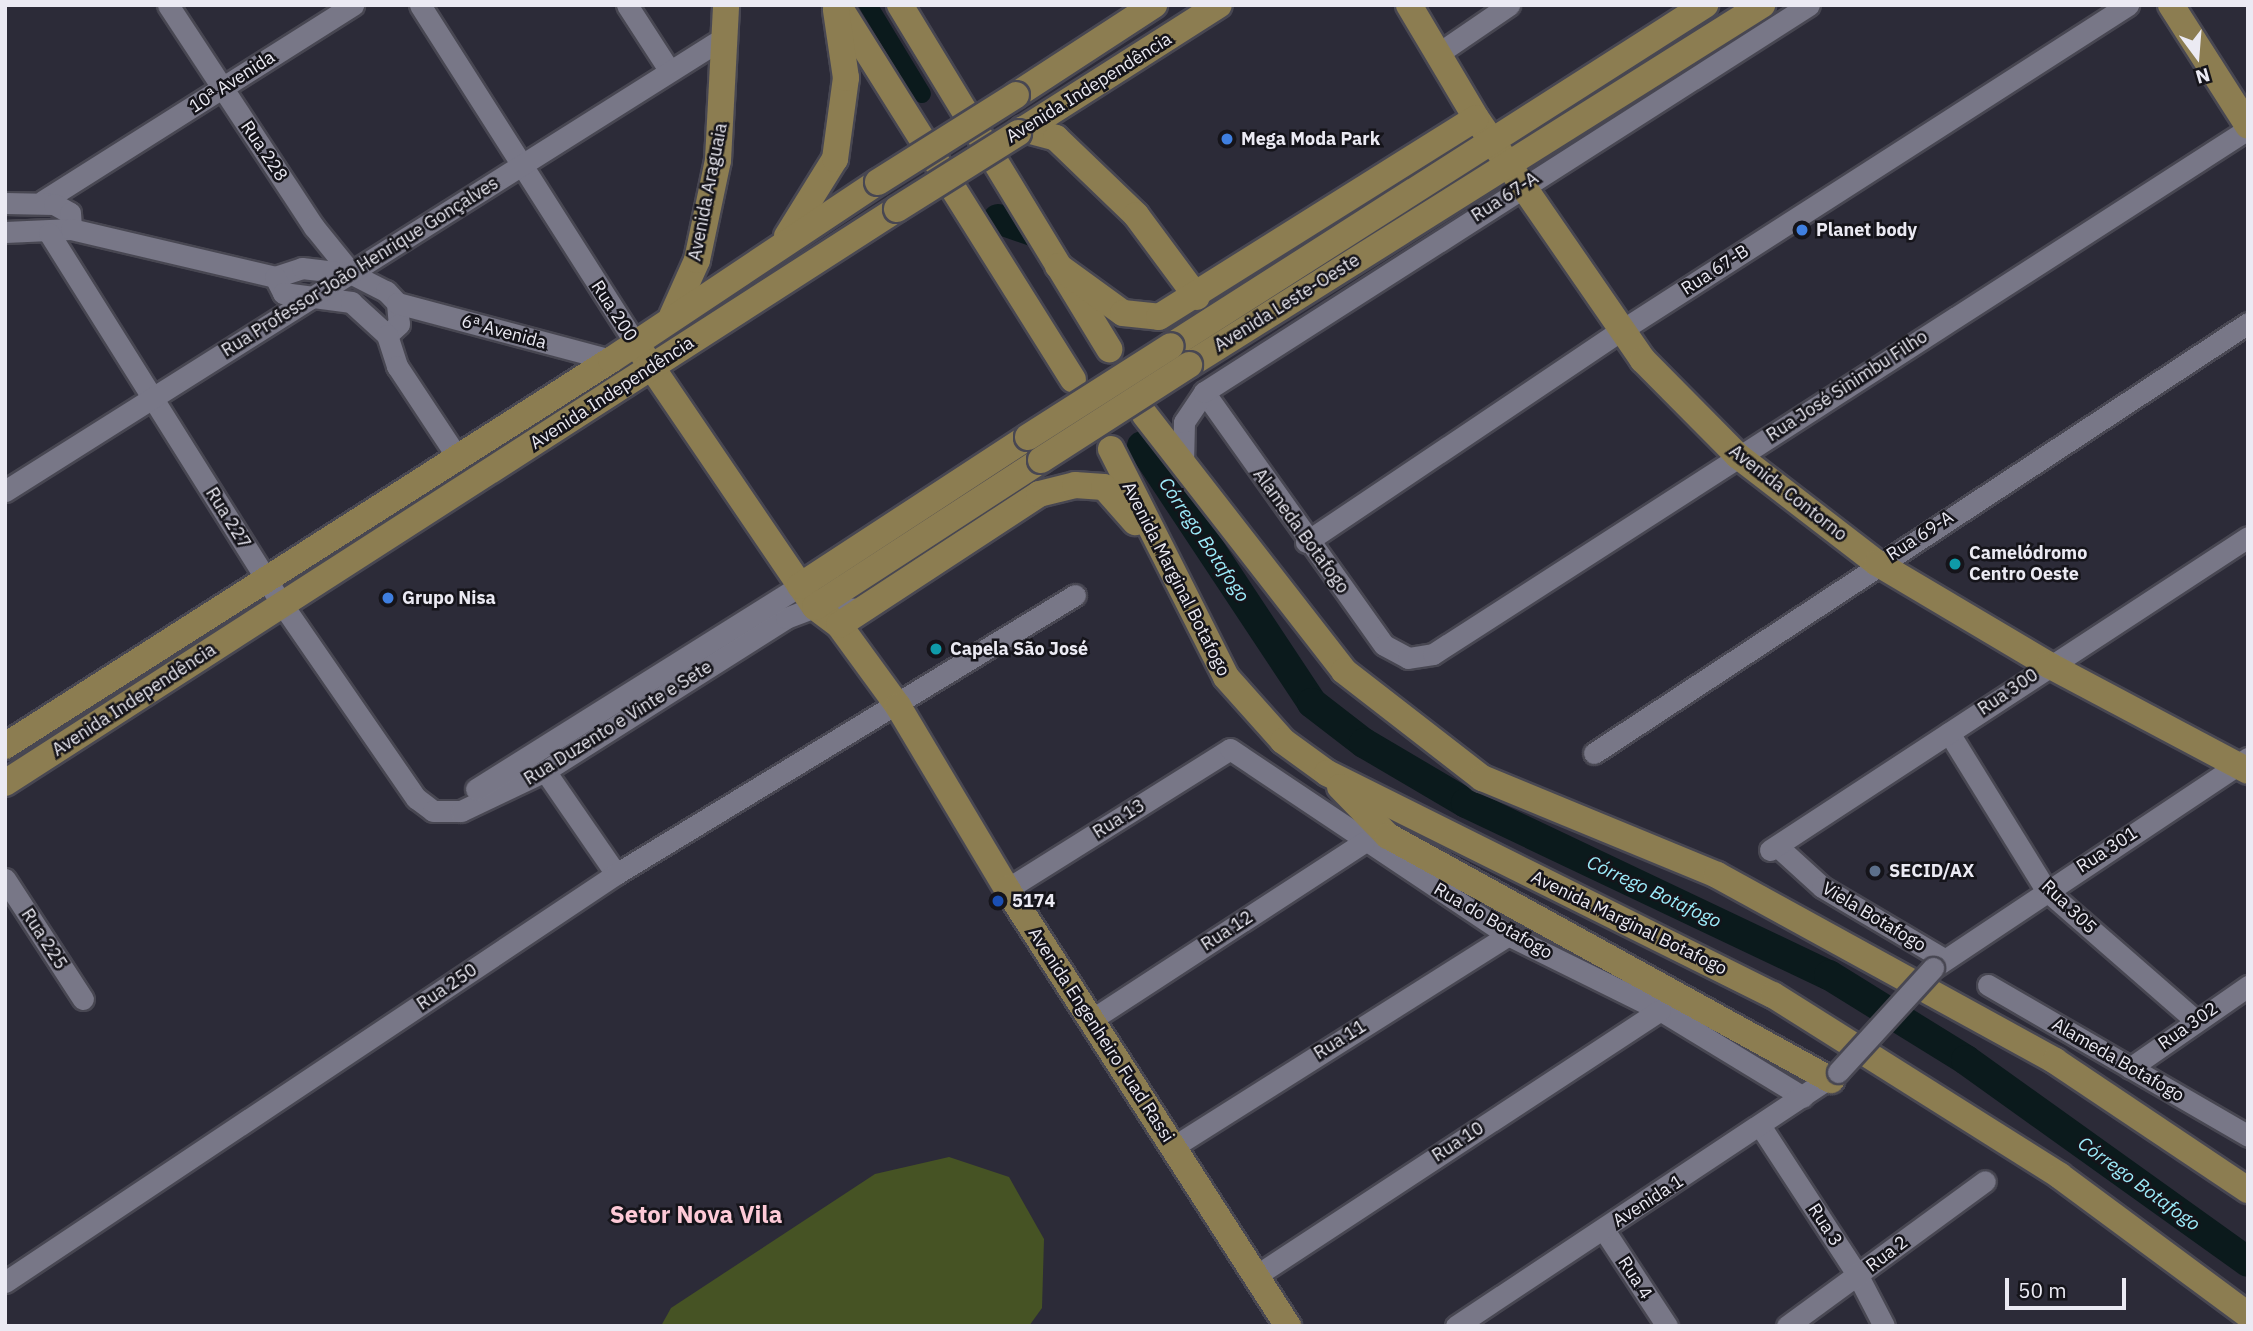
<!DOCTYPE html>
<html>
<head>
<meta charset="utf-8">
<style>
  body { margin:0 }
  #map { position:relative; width:2253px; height:1331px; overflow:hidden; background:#2c2b38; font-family:"IBM Plex Sans",sans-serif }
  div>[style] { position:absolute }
  .green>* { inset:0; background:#465324 }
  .canal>* { height:18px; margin:-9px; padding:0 9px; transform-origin:9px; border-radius:9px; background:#0b1a1c }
  .river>* { height:30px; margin:-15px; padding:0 15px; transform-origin:15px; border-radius:15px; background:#0b1a1c }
  .roads { filter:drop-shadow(2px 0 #484752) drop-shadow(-2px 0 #484752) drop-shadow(0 2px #484752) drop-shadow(0 -2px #484752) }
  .minor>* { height:21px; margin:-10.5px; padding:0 10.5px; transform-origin:10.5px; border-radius:10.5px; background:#787787 }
  .major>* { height:26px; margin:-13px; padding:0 13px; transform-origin:13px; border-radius:13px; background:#8c7d51 }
  .bridges { filter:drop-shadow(2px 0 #484752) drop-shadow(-2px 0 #484752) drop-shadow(0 2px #484752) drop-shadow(0 -2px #484752) }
  .minor-bridge>* { height:21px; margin:-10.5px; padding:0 10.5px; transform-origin:10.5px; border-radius:10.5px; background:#787787 }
  .major-bridge>* { height:26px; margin:-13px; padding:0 13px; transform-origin:13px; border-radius:13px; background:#8c7d51 }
  .dots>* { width:19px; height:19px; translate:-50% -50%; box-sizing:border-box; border:4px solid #15141a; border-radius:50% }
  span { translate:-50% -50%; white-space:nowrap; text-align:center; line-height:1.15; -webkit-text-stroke:5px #15141a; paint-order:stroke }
  .street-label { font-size:18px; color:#ebeaf3 }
  .poi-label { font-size:18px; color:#ebeaf3; font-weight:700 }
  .left { translate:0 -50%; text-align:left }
  .water-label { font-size:19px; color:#9decfb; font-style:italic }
  .district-label { font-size:24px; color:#fecad7; font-weight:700 }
  .frame { position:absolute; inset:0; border:7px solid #ebeaf3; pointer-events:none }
  .north { position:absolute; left:2162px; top:21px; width:70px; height:70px; -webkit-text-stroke:5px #15141a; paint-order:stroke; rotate:164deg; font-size:19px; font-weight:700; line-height:28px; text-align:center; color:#ebeaf3 }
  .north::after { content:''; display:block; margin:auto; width:24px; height:32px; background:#ebeaf3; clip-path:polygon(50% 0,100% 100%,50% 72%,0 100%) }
  .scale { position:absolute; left:2005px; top:1278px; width:121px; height:32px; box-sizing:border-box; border:4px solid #ebeaf3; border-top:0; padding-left:9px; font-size:21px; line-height:24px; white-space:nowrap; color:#ebeaf3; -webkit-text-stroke:5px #15141a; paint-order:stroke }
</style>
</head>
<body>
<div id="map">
  <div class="green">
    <div style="clip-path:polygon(949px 1157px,1009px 1177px,1044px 1239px,1042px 1308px,1029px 1326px,661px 1326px,671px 1308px,875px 1174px)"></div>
  </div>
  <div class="canal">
    <div style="left:868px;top:5px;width:104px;rotate:58.8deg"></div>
  </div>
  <div class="river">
    <div style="left:998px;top:219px;width:42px;rotate:19.3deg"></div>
    <div style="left:1142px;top:446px;width:308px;rotate:56.5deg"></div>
    <div style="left:1312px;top:703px;width:66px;rotate:37.6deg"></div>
    <div style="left:1364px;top:743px;width:118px;rotate:30.5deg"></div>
    <div style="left:1466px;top:803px;width:402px;rotate:25.4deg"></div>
    <div style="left:1829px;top:975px;width:161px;rotate:31.8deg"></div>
    <div style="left:1966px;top:1060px;width:347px;rotate:35.6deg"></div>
  </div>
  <div class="roads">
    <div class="minor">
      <div style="left:168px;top:5px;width:266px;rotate:56.7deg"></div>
      <div style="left:314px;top:227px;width:60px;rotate:51deg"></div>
      <div style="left:420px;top:5px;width:402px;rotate:57.5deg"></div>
      <div style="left:627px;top:5px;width:77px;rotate:57.1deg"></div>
      <div style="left:1439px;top:53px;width:85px;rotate:-34.4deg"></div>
      <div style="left:43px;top:201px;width:367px;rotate:-32.3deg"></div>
      <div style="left:5px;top:203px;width:49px;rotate:1.2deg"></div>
      <div style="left:54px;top:204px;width:18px;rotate:29deg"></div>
      <div style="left:70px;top:213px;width:16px;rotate:86deg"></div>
      <div style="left:5px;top:232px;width:66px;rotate:-2.6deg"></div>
      <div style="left:71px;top:229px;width:210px;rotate:13.2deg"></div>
      <div style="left:275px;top:277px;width:28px;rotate:-18deg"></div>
      <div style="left:302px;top:268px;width:50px;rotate:6.8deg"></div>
      <div style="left:352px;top:274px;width:38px;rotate:27deg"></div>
      <div style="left:386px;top:291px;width:16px;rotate:47deg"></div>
      <div style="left:397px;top:303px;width:21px;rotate:85deg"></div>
      <div style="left:399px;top:324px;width:16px;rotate:137deg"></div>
      <div style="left:49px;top:233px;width:438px;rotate:57.9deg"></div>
      <div style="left:282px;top:604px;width:236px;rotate:55.4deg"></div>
      <div style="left:416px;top:798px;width:21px;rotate:37deg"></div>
      <div style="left:433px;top:811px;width:28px"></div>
      <div style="left:461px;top:811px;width:93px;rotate:-25.5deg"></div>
      <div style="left:545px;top:771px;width:285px;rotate:-32.4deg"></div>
      <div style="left:786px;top:618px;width:31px;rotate:-21deg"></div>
      <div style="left:815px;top:607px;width:48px;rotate:2.4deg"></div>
      <div style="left:275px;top:277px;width:18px;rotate:63deg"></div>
      <div style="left:283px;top:293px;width:69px;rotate:7.5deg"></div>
      <div style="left:351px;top:302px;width:49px;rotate:42.5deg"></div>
      <div style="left:397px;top:303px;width:221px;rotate:14.9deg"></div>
      <div style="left:387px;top:335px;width:33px;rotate:72deg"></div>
      <div style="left:397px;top:366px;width:110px;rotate:56.5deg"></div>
      <div style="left:1204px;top:392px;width:310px;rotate:54.6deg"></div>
      <div style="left:1384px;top:645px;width:27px;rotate:28deg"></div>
      <div style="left:1408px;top:658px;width:25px;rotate:-9deg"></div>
      <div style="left:1433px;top:654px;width:969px;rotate:-32.79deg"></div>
      <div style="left:1183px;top:463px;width:41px;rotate:-88.6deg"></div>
      <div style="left:1184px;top:422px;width:36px;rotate:-56deg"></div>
      <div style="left:1204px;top:392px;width:718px;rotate:-32.61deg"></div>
      <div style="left:5px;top:491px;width:840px;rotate:-32.25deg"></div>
      <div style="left:1306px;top:542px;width:384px;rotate:-33.9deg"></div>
      <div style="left:1625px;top:328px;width:598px;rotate:-32.71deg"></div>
      <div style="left:1949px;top:733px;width:185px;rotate:58.3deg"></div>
      <div style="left:2046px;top:890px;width:198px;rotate:41.1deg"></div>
      <div style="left:1594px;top:753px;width:783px;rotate:-33.32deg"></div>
      <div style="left:545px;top:771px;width:125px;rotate:55.4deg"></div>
      <div style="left:476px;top:789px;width:382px;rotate:-32.1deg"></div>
      <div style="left:1777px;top:846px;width:61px;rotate:42.3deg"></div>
      <div style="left:1822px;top:887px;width:139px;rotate:30.6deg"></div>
      <div style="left:1770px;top:850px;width:571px;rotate:-33.22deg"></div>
      <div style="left:5px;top:879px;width:143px;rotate:57deg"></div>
      <div style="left:1007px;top:889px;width:263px;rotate:-32.1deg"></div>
      <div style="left:1230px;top:749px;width:334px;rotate:33.8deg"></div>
      <div style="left:1508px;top:935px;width:169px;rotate:26.3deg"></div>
      <div style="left:1660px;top:1010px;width:167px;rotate:31.3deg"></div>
      <div style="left:1933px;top:968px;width:379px;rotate:-33.7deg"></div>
      <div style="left:1988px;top:985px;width:301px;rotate:30.1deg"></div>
      <div style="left:1091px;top:1020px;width:326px;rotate:-33.1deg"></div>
      <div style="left:2130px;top:1068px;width:144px;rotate:-34.8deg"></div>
      <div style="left:1761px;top:1127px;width:178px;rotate:56.9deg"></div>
      <div style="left:1858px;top:1276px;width:56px;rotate:62.5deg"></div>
      <div style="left:1173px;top:1147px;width:396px;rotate:-32.3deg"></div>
      <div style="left:1604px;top:1230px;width:115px;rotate:56.7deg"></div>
      <div style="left:1257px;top:1275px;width:482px;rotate:-33.3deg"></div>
      <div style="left:5px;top:1282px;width:735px;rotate:-33.73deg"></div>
      <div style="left:616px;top:874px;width:537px;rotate:-31.29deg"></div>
      <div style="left:1456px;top:1326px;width:459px;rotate:-33.6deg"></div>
      <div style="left:1787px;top:1326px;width:245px;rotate:-36.2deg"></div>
    </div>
    <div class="major">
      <div style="left:838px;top:5px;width:442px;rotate:57.9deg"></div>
      <div style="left:900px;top:5px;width:403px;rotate:58.7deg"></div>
      <div style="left:1409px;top:5px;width:131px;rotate:59.3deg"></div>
      <div style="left:1476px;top:118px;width:294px;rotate:55.4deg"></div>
      <div style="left:1643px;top:360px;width:135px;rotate:45.3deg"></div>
      <div style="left:1738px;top:456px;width:175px;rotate:37.6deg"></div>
      <div style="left:1877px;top:563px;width:200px;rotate:30.7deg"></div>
      <div style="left:2049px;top:665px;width:225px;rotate:28deg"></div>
      <div style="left:2171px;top:5px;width:143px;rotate:57.5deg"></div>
      <div style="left:1016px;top:95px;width:165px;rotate:-33.1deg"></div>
      <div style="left:1023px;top:129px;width:34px;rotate:15deg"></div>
      <div style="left:1056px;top:138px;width:111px;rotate:43.9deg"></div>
      <div style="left:1136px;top:215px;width:102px;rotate:53.4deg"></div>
      <div style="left:1018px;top:133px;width:238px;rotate:-32.5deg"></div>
      <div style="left:787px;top:236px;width:91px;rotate:-58.1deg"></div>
      <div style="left:835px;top:159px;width:82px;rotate:-82.3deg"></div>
      <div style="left:846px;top:78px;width:69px;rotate:-98.4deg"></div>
      <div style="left:1058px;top:266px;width:80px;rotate:35.9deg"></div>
      <div style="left:1123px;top:313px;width:36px;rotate:6deg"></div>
      <div style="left:1159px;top:317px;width:374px;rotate:-32.1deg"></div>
      <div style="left:672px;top:316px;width:61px;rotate:-65.9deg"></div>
      <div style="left:697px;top:260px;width:102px;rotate:-78.1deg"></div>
      <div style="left:718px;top:160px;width:155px;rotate:-87deg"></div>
      <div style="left:636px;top:344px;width:318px;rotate:55.8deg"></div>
      <div style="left:815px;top:607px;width:30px;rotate:37deg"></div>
      <div style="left:839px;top:625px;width:100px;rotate:53.9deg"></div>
      <div style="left:898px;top:706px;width:213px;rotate:59.2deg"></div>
      <div style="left:1007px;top:889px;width:520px;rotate:57.26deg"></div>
      <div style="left:1171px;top:346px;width:634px;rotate:-32.56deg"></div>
      <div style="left:1189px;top:365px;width:677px;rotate:-32.14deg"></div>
      <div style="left:1145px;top:415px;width:324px;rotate:52.1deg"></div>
      <div style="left:1344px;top:671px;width:175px;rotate:37.8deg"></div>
      <div style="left:1482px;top:778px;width:254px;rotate:22.4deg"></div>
      <div style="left:1717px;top:875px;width:386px;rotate:28.8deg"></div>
      <div style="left:2055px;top:1061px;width:232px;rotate:33.8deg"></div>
      <div style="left:1111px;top:449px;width:255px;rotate:63.2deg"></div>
      <div style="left:1226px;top:677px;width:86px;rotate:48.3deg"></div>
      <div style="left:1283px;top:741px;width:54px;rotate:36deg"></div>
      <div style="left:1327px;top:773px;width:498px;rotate:26.5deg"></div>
      <div style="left:1773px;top:995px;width:339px;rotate:32.2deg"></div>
      <div style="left:2060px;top:1176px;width:234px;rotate:36.5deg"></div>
      <div style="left:800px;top:586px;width:272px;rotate:-33.2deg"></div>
      <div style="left:815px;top:607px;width:270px;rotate:-33deg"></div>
      <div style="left:839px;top:625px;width:239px;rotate:-33.2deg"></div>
      <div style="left:1039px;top:494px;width:37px;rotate:-14deg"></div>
      <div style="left:1075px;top:485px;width:29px;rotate:4deg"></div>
      <div style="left:1104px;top:487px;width:47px;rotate:48.5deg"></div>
      <div style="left:5px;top:746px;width:718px;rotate:-32.5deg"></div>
      <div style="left:611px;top:360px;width:321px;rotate:-33.7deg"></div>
      <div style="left:5px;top:783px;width:1061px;rotate:-32.76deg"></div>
      <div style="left:1340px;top:787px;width:69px;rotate:45.6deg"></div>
      <div style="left:1388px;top:836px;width:506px;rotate:28.85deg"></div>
    </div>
  </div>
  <div class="bridges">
    <div class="minor-bridge">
      <div style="left:1838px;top:1072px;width:141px;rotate:-47.6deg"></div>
    </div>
    <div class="major-bridge">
      <div style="left:878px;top:182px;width:163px;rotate:-32.2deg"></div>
      <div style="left:897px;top:209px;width:143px;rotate:-32.1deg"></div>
      <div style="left:1028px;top:437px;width:169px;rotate:-32.5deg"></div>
      <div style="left:1041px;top:460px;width:176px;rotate:-32.7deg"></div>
    </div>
  </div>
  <div class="dots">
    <div style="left:1227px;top:139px;background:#3f7fe0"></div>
    <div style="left:1802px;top:230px;background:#3f7fe0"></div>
    <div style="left:1955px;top:564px;background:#0f9aa8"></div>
    <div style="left:388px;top:598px;background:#3f7fe0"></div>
    <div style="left:936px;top:649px;background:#0f9aa8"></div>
    <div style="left:1875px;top:871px;background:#5c6f8a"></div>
    <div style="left:998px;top:901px;background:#1a4fb4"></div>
  </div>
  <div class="street-label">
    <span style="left:232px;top:82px;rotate:-33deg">10ª Avenida</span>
    <span style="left:1089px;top:88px;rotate:-32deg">Avenida Independência</span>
    <span style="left:264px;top:151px;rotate:56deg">Rua 228</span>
    <span style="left:708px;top:192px;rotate:-79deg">Avenida Araguaia</span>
    <span style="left:1505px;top:197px;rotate:-33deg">Rua 67-A</span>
    <span style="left:360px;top:267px;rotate:-32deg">Rua Professor João Henrique Gonçalves</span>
    <span style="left:1715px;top:270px;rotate:-33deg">Rua 67-B</span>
    <span style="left:1287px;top:303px;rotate:-32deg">Avenida Leste-Oeste</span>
    <span style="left:614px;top:311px;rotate:57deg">Rua 200</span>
    <span style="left:504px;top:332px;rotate:15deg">6ª Avenida</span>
    <span style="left:1847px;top:386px;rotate:-33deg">Rua José Sinimbu Filho</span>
    <span style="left:612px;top:393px;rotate:-33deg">Avenida Independência</span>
    <span style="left:1788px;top:493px;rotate:38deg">Avenida Contorno</span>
    <span style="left:228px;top:518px;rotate:58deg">Rua 227</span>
    <span style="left:1301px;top:531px;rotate:54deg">Alameda Botafogo</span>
    <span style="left:1920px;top:536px;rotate:-33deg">Rua 69-A</span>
    <span style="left:1176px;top:579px;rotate:63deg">Avenida Marginal Botafogo</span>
    <span style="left:2008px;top:692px;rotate:-34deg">Rua 300</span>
    <span style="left:134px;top:700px;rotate:-33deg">Avenida Independência</span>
    <span style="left:618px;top:723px;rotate:-32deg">Rua Duzento e Vinte e Sete</span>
    <span style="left:1119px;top:819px;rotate:-32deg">Rua 13</span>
    <span style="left:2107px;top:850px;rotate:-33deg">Rua 301</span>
    <span style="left:2069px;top:907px;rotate:44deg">Rua 305</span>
    <span style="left:1874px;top:917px;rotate:31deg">Viela Botafogo</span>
    <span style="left:1493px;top:921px;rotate:30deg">Rua do Botafogo</span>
    <span style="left:1629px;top:923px;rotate:26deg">Avenida Marginal Botafogo</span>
    <span style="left:1227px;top:931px;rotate:-33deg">Rua 12</span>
    <span style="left:44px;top:939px;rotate:57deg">Rua 225</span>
    <span style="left:447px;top:987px;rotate:-34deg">Rua 250</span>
    <span style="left:2188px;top:1026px;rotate:-35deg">Rua 302</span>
    <span style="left:1101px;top:1035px;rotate:57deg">Avenida Engenheiro Fuad Rassi</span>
    <span style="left:1340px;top:1040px;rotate:-32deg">Rua 11</span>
    <span style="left:2118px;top:1060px;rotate:30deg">Alameda Botafogo</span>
    <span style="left:1458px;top:1142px;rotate:-33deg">Rua 10</span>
    <span style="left:1648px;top:1201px;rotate:-33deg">Avenida 1</span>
    <span style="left:1825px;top:1225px;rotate:57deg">Rua 3</span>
    <span style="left:1887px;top:1254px;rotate:-37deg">Rua 2</span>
    <span style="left:1635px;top:1278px;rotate:57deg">Rua 4</span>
  </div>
  <div class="poi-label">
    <span class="left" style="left:1241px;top:139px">Mega Moda Park</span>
    <span class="left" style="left:1816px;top:230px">Planet body</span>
    <span class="left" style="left:1969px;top:564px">Camelódromo<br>Centro Oeste</span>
    <span class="left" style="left:402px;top:598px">Grupo Nisa</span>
    <span class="left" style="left:950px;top:649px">Capela São José</span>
    <span class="left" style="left:1889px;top:871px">SECID/AX</span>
    <span class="left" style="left:1012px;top:901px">5174</span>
  </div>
  <div class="water-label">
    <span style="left:1204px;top:540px;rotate:56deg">Córrego Botafogo</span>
    <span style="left:1654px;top:892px;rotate:25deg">Córrego Botafogo</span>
    <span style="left:2139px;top:1184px;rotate:36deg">Córrego Botafogo</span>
  </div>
  <div class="district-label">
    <span style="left:696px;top:1215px">Setor Nova Vila</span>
  </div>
  <div class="frame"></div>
  <div class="north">N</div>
  <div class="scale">50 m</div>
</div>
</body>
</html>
